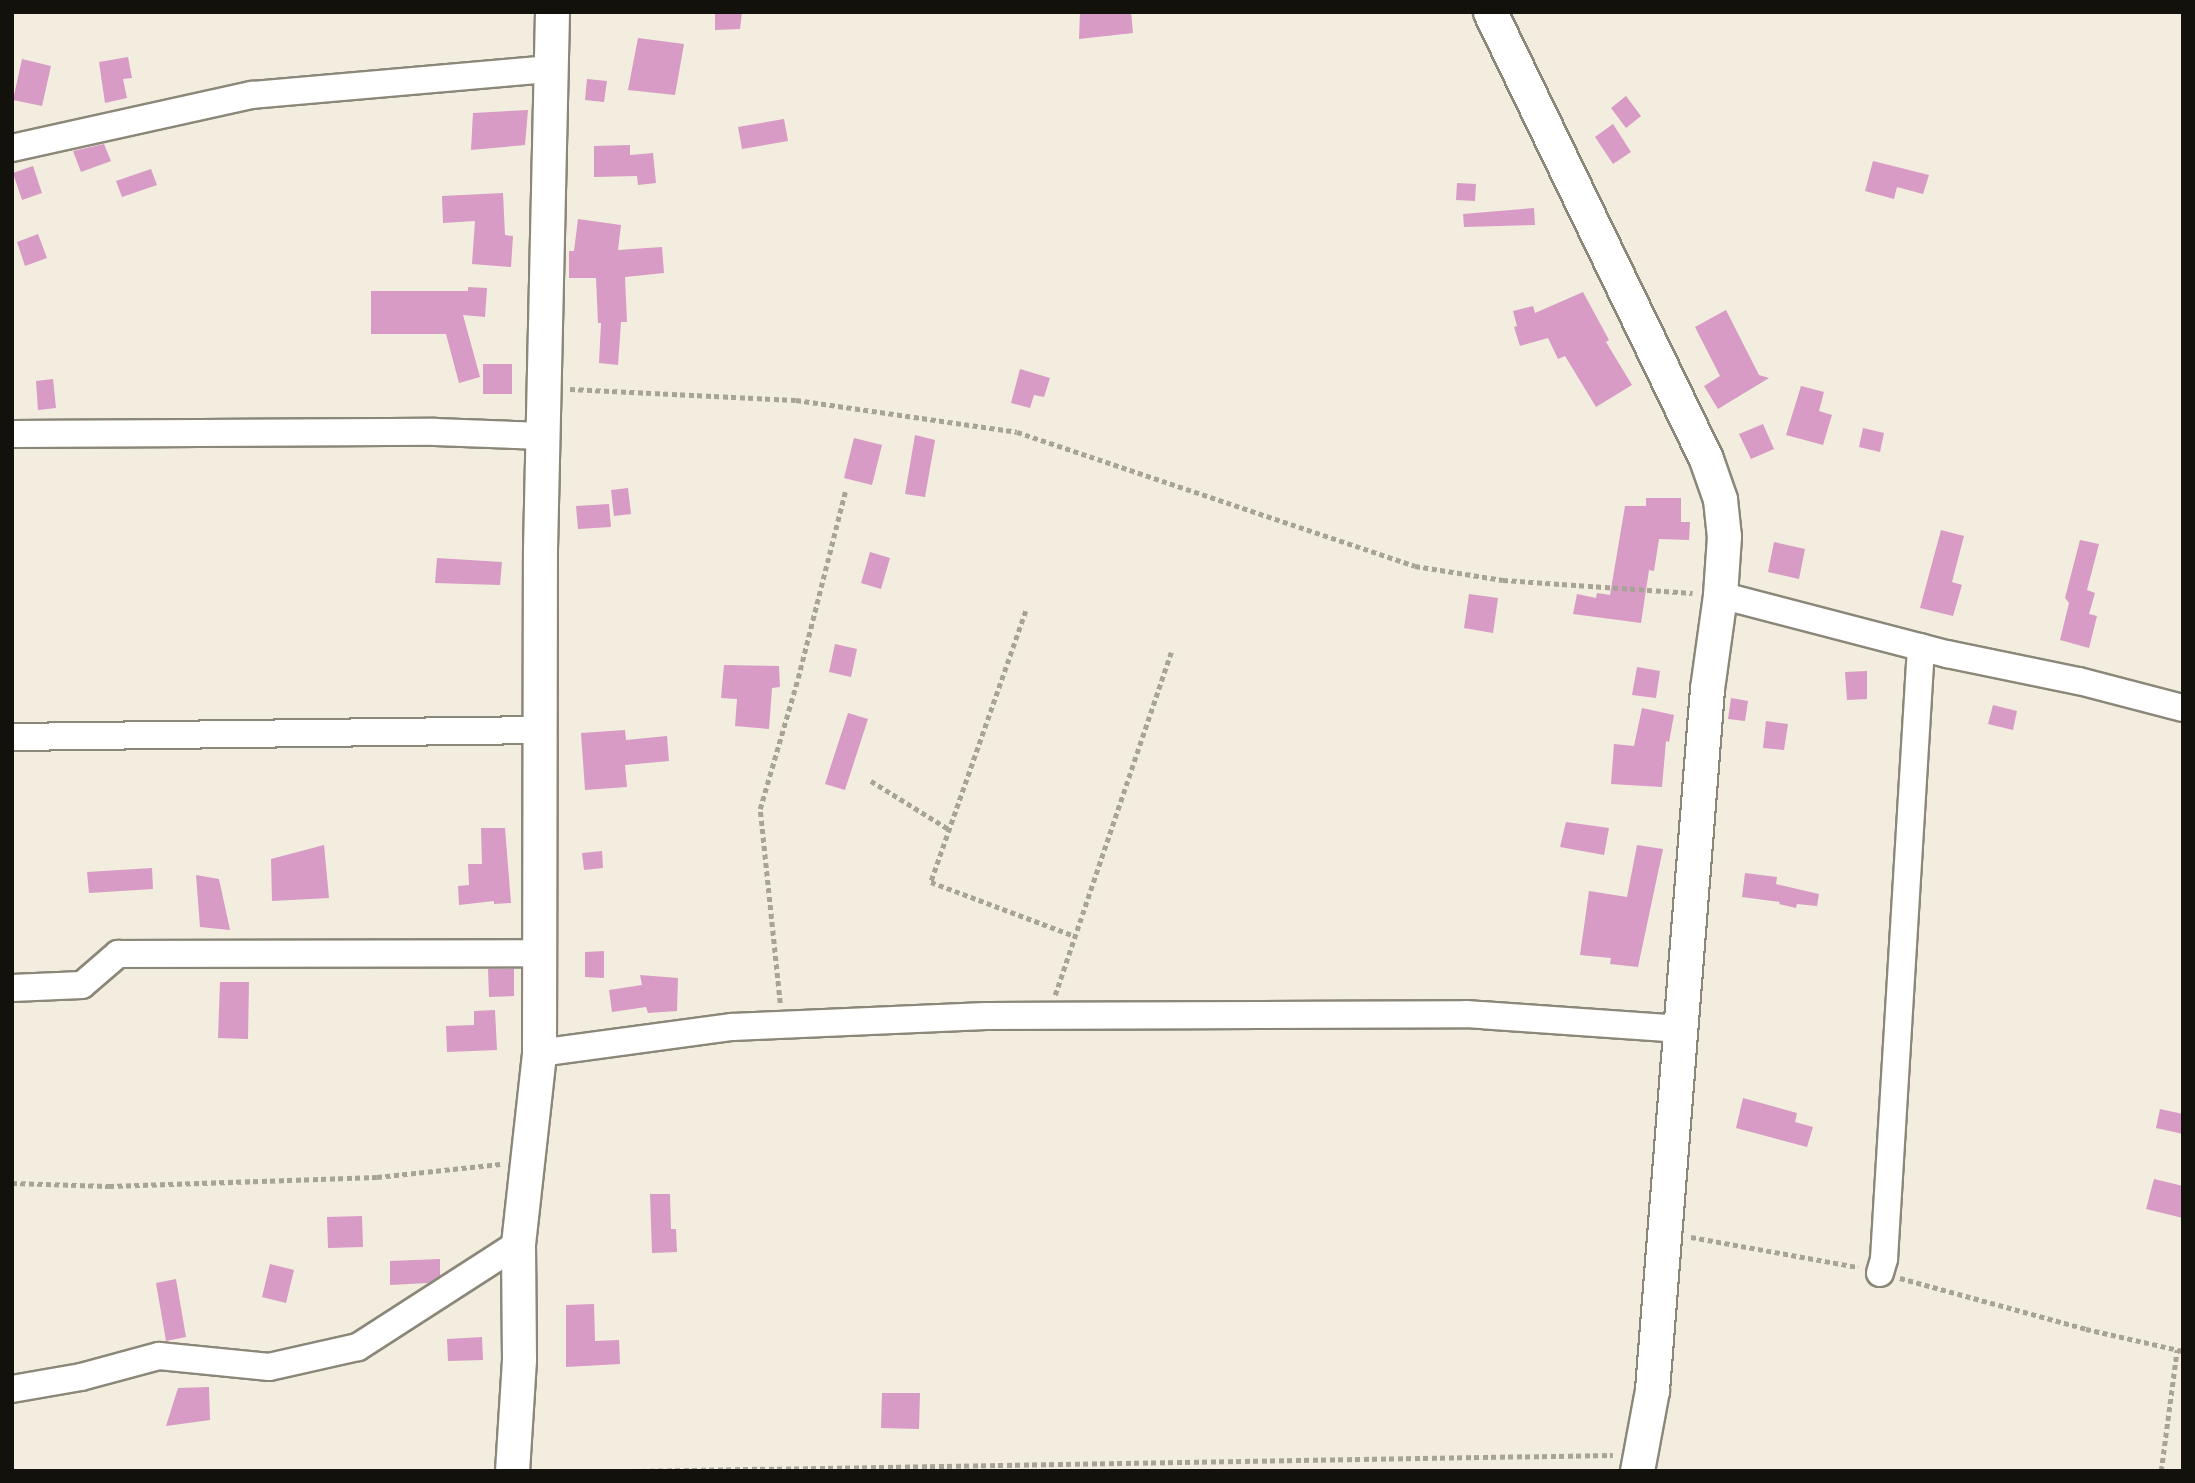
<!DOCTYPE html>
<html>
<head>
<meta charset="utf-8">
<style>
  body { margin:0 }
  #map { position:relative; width:2195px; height:1483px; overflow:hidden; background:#f2edde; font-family:Barlow,sans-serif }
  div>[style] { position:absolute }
  .building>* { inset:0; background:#d79bc5 }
  .path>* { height:4.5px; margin-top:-2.25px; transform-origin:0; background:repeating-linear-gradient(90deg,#a7a397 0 5px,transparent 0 8.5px) }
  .roads { filter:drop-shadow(2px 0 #8b8779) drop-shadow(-2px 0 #8b8779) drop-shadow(0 2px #8b8779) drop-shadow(0 -2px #8b8779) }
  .minor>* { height:26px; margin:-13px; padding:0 13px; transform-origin:13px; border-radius:13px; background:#fff }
  .tertiary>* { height:33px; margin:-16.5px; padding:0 16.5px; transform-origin:16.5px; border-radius:16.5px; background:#fff }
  span { translate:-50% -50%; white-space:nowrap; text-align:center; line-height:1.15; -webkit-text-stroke:5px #fffaeb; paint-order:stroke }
  .frame { position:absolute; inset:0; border:14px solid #13110c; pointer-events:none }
</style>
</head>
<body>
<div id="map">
  <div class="building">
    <div style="clip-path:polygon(715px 12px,742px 12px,740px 29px,715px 30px)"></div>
    <div style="clip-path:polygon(1080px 12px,1131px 12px,1133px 33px,1079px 39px)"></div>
    <div style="clip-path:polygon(638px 38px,684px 44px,675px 95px,628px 90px)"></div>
    <div style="clip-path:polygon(128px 57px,132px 78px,123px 79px,127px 98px,105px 103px,99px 62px)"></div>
    <div style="clip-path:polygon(22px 59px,51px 66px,42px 106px,13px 100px)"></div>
    <div style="clip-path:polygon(587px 79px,607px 81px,604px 102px,585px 100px)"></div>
    <div style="clip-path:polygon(1626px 96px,1641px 116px,1626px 128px,1611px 108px)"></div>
    <div style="clip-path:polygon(528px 110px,525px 145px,471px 150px,473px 113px)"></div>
    <div style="clip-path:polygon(784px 119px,788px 141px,742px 149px,738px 127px)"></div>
    <div style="clip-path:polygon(1613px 124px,1631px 152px,1613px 164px,1595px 137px)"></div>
    <div style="clip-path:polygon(104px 144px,111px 161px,81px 172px,73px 151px)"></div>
    <div style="clip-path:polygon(630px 145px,630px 155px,653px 153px,656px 183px,638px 185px,637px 176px,594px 177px,594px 146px)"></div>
    <div style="clip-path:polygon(1873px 161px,1929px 175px,1923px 194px,1897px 187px,1894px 199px,1865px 191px)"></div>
    <div style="clip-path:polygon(33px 166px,42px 193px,22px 200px,13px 173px)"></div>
    <div style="clip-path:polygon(151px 169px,157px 185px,122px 197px,116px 181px)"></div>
    <div style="clip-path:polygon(1457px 183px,1476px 184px,1475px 201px,1456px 200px)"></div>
    <div style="clip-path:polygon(503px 193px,505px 235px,513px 236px,511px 267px,472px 264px,475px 221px,443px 223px,442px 196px)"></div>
    <div style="clip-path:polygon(1534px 208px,1535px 225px,1464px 227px,1463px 214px)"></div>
    <div style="clip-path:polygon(578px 219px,621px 225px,618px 250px,662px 247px,664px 273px,625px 277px,627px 322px,621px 322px,618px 365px,599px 363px,601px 323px,598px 323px,596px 278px,569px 278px,569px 251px,574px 251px)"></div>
    <div style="clip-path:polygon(38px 234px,47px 258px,25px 266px,17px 242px)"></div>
    <div style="clip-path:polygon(468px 287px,487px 288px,485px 317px,463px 315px,480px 377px,459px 383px,446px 334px,371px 334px,371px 291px,468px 291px)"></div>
    <div style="clip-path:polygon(1583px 292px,1609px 340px,1606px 342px,1632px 385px,1596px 407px,1565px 356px,1558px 359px,1548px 338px,1520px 346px,1514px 327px,1517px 326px,1513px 311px,1533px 306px,1535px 313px)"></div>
    <div style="clip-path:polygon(1726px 310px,1759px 375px,1769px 378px,1718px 409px,1704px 386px,1720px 376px,1695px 327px)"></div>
    <div style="clip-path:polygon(483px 364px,512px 364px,512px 394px,483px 394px)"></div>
    <div style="clip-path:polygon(1020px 369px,1050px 378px,1044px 397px,1034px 395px,1030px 408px,1011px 403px)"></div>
    <div style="clip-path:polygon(53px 379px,56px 408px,38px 410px,36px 381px)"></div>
    <div style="clip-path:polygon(1801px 386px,1824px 392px,1819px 411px,1832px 415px,1823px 445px,1786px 435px)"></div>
    <div style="clip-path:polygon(1763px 424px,1774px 449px,1751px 459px,1739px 434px)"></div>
    <div style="clip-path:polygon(1863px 428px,1884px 433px,1880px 452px,1859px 447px)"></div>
    <div style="clip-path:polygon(915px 435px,935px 440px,925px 497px,905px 494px)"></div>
    <div style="clip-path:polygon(854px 438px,882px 445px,872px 485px,844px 478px)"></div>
    <div style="clip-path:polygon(628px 488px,631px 514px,614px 516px,611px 490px)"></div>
    <div style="clip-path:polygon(1646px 498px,1681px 498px,1681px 522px,1690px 522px,1689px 540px,1659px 539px,1654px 571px,1649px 570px,1641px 623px,1573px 614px,1577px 594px,1596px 598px,1597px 593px,1610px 595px,1625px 506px,1646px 506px)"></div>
    <div style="clip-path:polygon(609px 504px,611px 527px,578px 529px,576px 506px)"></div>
    <div style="clip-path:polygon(1941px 530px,1964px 536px,1952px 582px,1962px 585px,1953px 616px,1920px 608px)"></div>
    <div style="clip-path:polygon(2080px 540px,2099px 544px,2087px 590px,2095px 593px,2089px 614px,2097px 616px,2089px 648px,2060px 640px,2069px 603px,2065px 598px)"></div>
    <div style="clip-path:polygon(1774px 542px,1805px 549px,1799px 579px,1768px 572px)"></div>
    <div style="clip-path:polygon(870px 552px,890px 558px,881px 589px,861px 583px)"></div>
    <div style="clip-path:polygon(437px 558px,502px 562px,500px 585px,435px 583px)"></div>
    <div style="clip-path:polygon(1469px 594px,1498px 598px,1493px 633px,1464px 628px)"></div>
    <div style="clip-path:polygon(835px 644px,857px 649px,851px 677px,829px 672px)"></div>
    <div style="clip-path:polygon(724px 665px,779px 666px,780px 687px,772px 688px,769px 729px,735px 726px,737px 699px,721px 698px)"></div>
    <div style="clip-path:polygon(1637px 667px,1660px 671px,1656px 698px,1632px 695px)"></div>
    <div style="clip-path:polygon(1867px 671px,1867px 699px,1847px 700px,1845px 672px)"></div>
    <div style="clip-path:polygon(1731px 698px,1748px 701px,1745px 721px,1728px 719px)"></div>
    <div style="clip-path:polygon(1993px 705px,2017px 711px,2013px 730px,1988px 724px)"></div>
    <div style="clip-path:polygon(1642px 708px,1674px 715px,1669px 742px,1666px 741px,1662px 787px,1611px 784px,1614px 744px,1634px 746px)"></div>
    <div style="clip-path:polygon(848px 713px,868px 719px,845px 790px,825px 784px)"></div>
    <div style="clip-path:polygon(1766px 721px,1788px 724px,1784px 750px,1763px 748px)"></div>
    <div style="clip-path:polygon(625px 730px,626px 740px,667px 736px,669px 761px,625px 765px,627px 787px,585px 790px,581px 733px)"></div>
    <div style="clip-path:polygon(1566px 822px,1609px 828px,1604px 855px,1560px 847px)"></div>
    <div style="clip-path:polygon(481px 828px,505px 828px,511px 903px,494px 904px,494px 901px,459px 905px,458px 886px,469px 885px,468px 864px,482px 864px)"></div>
    <div style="clip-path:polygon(324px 845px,329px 898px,272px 901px,271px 859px)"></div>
    <div style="clip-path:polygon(1637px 845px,1663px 849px,1638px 967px,1610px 964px,1611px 958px,1580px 955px,1589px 891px,1627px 897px)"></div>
    <div style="clip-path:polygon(602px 851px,603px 868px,584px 870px,582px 853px)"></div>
    <div style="clip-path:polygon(152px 868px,153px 889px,89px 893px,87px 872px)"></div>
    <div style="clip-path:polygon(1745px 873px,1777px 877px,1776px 884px,1819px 894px,1817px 906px,1797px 904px,1796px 908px,1779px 904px,1780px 902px,1742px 897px)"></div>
    <div style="clip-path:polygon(196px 875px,219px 879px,230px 930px,200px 927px)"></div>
    <div style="clip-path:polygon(604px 951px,604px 978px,585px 977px,585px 952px)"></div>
    <div style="clip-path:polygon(488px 969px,514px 969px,514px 996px,489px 997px)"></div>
    <div style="clip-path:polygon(640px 975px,678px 978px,677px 1011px,648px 1013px,646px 1007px,612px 1012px,609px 990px,642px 985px)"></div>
    <div style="clip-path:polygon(220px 982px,249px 982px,248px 1039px,218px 1038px)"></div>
    <div style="clip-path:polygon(495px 1010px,497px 1050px,447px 1052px,446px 1026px,474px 1025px,474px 1011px)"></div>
    <div style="clip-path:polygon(1743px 1098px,1797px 1113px,1795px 1122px,1813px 1127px,1807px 1147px,1736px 1128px)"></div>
    <div style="clip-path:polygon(2160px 1109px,2183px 1114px,2183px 1134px,2156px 1128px)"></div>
    <div style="clip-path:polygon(2154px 1179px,2183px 1186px,2183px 1218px,2146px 1209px)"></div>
    <div style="clip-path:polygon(650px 1194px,670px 1194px,671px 1229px,676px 1229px,677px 1252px,652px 1253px)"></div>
    <div style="clip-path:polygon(362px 1216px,363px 1247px,328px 1248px,327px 1217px)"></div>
    <div style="clip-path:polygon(440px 1259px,440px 1276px,428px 1283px,390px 1285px,390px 1261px)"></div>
    <div style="clip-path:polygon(270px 1264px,294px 1270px,286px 1303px,262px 1297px)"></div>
    <div style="clip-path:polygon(176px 1279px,186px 1337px,166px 1341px,156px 1283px)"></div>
    <div style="clip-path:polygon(594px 1304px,595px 1341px,619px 1340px,620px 1364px,566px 1367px,566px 1305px)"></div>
    <div style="clip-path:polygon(482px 1337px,483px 1360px,448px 1361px,447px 1339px)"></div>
    <div style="clip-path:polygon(209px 1387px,210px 1420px,166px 1426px,178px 1388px)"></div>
    <div style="clip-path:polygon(882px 1393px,920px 1393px,919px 1429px,881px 1428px)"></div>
  </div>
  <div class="path">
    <div style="left:570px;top:389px;width:226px;rotate:2.8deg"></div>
    <div style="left:796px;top:400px;width:223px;rotate:8.2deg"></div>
    <div style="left:1017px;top:432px;width:420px;rotate:18.6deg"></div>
    <div style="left:1415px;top:566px;width:89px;rotate:9deg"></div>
    <div style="left:1503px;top:580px;width:190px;rotate:3.9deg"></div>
    <div style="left:1026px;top:611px;width:287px;rotate:109.3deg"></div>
    <div style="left:931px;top:882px;width:154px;rotate:20.6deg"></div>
    <div style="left:871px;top:781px;width:93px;rotate:31.8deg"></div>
    <div style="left:1055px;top:995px;width:362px;rotate:-71.3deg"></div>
    <div style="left:780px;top:1003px;width:195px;rotate:-95.9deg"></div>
    <div style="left:760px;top:809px;width:136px;rotate:-73.8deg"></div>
    <div style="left:798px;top:678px;width:192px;rotate:-75.8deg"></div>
    <div style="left:12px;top:1183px;width:97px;rotate:1.8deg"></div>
    <div style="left:109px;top:1186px;width:268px;rotate:-1.9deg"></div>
    <div style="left:377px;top:1177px;width:124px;rotate:-6deg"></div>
    <div style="left:1691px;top:1237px;width:170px;rotate:10.2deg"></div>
    <div style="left:1900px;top:1278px;width:193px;rotate:15.3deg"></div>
    <div style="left:2086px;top:1329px;width:99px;rotate:12.8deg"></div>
    <div style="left:633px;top:1471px;width:980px;rotate:-0.94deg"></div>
    <div style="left:2161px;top:1471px;width:122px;rotate:-82.5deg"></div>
  </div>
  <div class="roads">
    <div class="minor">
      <div style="left:12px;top:148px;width:246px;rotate:-12.5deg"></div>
      <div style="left:252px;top:95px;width:301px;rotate:-5deg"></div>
      <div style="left:12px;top:434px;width:423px;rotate:-0.3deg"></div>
      <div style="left:435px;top:432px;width:108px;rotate:2.1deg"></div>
      <div style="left:1720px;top:595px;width:235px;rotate:14.6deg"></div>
      <div style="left:1947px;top:654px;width:135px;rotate:11.6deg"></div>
      <div style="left:2079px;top:681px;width:107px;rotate:14.6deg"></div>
      <div style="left:12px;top:737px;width:528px;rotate:-0.76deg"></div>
      <div style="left:12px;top:988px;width:70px;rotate:-2.5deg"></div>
      <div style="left:82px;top:985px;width:48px;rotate:-40.7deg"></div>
      <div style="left:118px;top:954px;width:421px;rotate:-0.1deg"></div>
      <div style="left:539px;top:1053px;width:195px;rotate:-7.7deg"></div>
      <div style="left:732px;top:1027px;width:254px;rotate:-2.5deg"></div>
      <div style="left:986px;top:1016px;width:480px;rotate:-0.2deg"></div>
      <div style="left:1466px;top:1014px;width:216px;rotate:4deg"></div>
      <div style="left:1880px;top:1273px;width:15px;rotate:-74deg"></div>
      <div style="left:1884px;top:1259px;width:613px;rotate:-86.54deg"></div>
      <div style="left:12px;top:1389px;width:70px;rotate:-9.9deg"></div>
      <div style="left:81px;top:1377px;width:81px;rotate:-15.1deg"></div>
      <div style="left:159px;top:1356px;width:111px;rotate:5.7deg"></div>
      <div style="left:269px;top:1367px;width:91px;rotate:-12.7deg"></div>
      <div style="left:358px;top:1347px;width:190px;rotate:-32.8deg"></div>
    </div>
    <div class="tertiary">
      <div style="left:1490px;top:12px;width:496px;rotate:64.2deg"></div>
      <div style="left:1706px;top:459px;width:42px;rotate:70.7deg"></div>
      <div style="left:1720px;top:499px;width:37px;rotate:84deg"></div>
      <div style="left:1724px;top:536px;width:59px;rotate:93.9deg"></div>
      <div style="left:1720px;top:595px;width:95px;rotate:97.9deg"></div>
      <div style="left:1707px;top:689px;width:703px;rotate:94.49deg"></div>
      <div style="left:1652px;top:1390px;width:82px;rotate:100.5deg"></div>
      <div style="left:512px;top:1471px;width:112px;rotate:-86.4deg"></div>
      <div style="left:519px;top:1359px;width:115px;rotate:-90.5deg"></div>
      <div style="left:518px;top:1244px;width:192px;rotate:-83.7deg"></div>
      <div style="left:539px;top:1053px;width:504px;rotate:-89.89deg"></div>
      <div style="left:540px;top:549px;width:537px;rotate:-88.72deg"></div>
    </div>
  </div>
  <div class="frame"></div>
</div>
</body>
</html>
